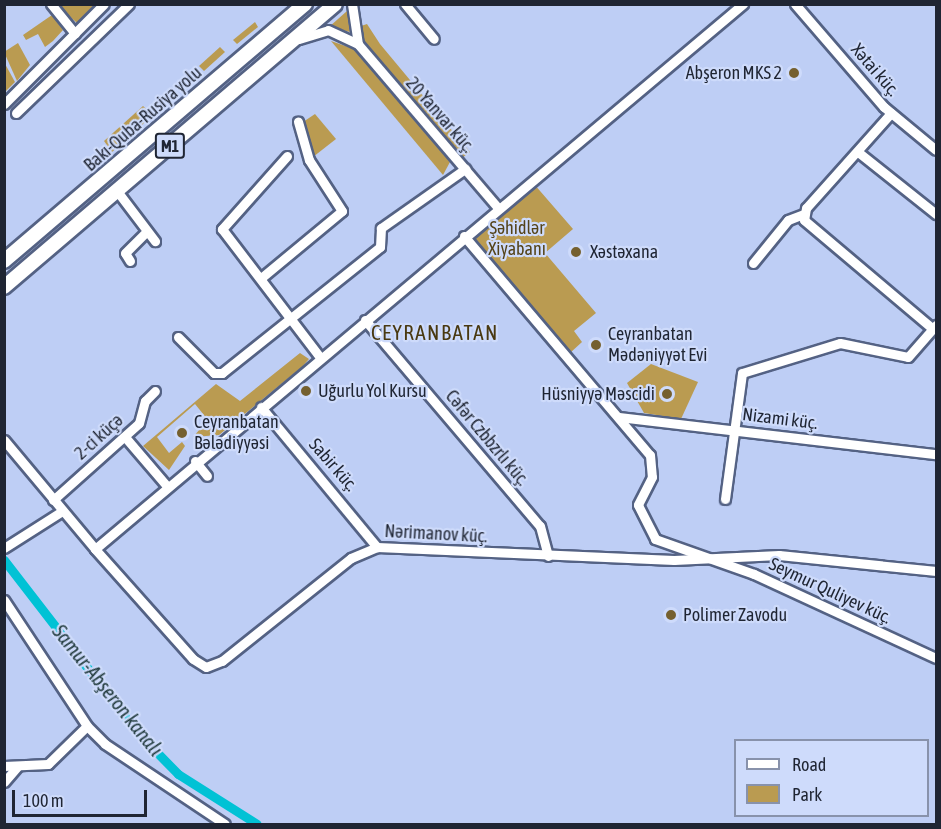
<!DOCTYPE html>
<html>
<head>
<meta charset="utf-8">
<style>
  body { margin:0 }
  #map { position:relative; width:941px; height:829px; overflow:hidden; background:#becef5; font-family:"Asap Condensed",sans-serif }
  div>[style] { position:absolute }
  .green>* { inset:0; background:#ba9b51 }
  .canal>* { height:9px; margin:-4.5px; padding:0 4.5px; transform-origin:4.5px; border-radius:4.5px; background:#01c2d5 }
  .roads { filter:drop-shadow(2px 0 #546284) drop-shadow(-2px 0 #546284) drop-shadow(0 2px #546284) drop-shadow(0 -2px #546284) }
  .minor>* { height:9px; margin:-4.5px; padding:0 4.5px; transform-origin:4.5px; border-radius:4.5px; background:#fff }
  .highway>* { height:14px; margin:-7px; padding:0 7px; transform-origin:7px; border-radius:7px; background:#fff }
  .dots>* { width:16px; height:16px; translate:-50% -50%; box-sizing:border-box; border:3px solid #cedbfb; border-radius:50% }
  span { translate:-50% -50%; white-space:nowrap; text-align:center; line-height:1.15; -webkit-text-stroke:4.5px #cedbfb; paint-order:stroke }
  .shield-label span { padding:2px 4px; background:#cedbfb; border:2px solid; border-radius:4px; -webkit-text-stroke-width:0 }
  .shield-label { font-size:16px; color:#1f2533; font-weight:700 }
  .street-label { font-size:18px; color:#1f2533 }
  .poi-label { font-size:18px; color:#1f2533 }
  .right { translate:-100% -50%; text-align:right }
  .left { translate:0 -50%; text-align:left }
  .park-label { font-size:18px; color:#544319 }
  .water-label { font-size:20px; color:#233c3f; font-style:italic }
  .quarter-label { font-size:21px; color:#493911; letter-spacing:1.5px }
  .frame { position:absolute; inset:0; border:6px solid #1f2533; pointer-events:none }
  .legend { position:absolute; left:734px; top:739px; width:195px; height:78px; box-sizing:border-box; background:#cedbfb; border:2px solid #8892ab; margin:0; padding:8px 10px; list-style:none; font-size:18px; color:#1f2533 }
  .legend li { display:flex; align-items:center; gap:12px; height:30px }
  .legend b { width:30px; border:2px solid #8892ab }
  .scale { position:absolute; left:12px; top:790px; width:135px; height:27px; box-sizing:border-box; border:3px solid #1f2533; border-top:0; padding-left:8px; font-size:18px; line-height:21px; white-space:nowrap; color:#1f2533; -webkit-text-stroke:4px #cedbfb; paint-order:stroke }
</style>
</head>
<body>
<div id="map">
  <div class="green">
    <div style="clip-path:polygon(56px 4px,94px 5px,77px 23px)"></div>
    <div style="clip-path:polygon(347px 11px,350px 32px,329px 27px)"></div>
    <div style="clip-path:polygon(52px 15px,63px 30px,53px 41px,45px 47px,38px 34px,26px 40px,23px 35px)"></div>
    <div style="clip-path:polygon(255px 22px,258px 27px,237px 44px,233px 40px)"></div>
    <div style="clip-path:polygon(367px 24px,380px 44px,470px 152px,462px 158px,362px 39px,361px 26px)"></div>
    <div style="clip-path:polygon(331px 41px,354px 49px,419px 123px,450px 162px,443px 175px)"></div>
    <div style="clip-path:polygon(18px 43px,30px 65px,17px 81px,4px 52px)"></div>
    <div style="clip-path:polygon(220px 47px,225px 52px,204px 71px,199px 66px)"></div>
    <div style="clip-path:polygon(4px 62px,15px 82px,5px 92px,4px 92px)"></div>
    <div style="clip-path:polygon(143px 106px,153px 115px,112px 152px,104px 141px)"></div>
    <div style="clip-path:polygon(315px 114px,336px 139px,313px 157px,303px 122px)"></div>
    <div style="clip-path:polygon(534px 184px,573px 229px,545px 253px,596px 313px,574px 331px,582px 342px,570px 353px,473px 237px)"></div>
    <div style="clip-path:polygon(300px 353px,309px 359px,302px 367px,219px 435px,193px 437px,208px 420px,195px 404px,157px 437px,169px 453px,182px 442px,185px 446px,169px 470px,143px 446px,216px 384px,240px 401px)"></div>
    <div style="clip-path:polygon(651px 364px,698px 382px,681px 419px,644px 413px,627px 383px)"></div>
  </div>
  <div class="canal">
    <div style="left:4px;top:560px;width:217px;rotate:52.3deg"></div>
    <div style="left:137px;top:732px;width:59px;rotate:45.7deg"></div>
    <div style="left:178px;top:774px;width:93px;rotate:32.3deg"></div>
  </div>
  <div class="roads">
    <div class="minor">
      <div style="left:51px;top:4px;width:38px;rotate:51deg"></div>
      <div style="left:352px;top:4px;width:40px;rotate:81.5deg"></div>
      <div style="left:405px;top:4px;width:45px;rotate:50.4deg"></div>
      <div style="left:795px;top:4px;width:136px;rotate:49.2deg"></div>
      <div style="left:884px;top:107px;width:67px;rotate:39.6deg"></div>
      <div style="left:299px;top:39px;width:30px;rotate:-17deg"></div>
      <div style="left:328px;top:30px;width:33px;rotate:25deg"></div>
      <div style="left:358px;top:44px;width:216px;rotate:49.5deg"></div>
      <div style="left:4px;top:104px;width:141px;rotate:-45deg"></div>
      <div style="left:16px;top:113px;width:157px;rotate:-44deg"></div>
      <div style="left:891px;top:113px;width:127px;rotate:131.8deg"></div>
      <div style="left:806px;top:208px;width:12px;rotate:99deg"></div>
      <div style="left:804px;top:220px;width:167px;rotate:40.2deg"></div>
      <div style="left:858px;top:152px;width:100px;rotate:38.5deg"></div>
      <div style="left:287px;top:156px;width:98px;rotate:131.7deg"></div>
      <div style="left:222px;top:229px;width:161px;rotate:52.6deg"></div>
      <div style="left:117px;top:191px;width:63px;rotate:52.8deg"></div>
      <div style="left:464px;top:236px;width:287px;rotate:49.7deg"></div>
      <div style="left:650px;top:455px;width:22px;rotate:85deg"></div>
      <div style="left:652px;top:477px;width:31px;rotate:117deg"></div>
      <div style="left:638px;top:505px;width:38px;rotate:63deg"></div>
      <div style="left:655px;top:539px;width:105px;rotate:19.5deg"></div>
      <div style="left:754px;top:574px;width:200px;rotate:24.8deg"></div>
      <div style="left:130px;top:261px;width:9px;rotate:-122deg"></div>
      <div style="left:125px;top:253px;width:31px;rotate:-45deg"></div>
      <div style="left:753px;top:263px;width:55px;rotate:-50.9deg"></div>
      <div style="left:788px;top:220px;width:17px;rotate:-21deg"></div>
      <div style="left:261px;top:278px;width:105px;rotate:-39.6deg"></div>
      <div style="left:342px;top:211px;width:61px;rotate:-122.9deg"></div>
      <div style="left:309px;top:160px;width:40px;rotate:-106deg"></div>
      <div style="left:365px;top:320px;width:270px;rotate:49.7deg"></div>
      <div style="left:540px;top:526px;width:31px;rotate:75deg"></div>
      <div style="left:178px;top:337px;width:51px;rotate:45deg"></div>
      <div style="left:214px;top:373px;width:8px"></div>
      <div style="left:222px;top:373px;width:202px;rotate:-38.6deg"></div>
      <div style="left:380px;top:247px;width:19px;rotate:-87deg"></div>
      <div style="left:381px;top:228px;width:103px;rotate:-35.1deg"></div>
      <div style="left:261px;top:407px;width:182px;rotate:50.4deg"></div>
      <div style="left:619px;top:417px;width:319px;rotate:6.7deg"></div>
      <div style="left:125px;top:437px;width:63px;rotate:49.5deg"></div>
      <div style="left:4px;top:440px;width:142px;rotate:50.1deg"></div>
      <div style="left:95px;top:549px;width:147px;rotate:48.3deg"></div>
      <div style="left:193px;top:659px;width:15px;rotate:32deg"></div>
      <div style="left:206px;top:667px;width:17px;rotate:-21deg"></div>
      <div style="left:222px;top:661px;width:165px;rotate:-38.6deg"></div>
      <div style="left:351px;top:558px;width:28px;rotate:-23deg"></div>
      <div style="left:377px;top:547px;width:297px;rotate:2.5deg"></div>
      <div style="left:674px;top:560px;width:105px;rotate:-2.7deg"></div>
      <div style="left:779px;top:555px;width:158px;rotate:5.8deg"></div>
      <div style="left:195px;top:461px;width:19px;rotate:51deg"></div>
      <div style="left:725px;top:499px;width:127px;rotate:-82.3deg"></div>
      <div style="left:742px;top:373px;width:102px;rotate:-17deg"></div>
      <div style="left:840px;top:343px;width:69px;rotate:11.6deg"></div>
      <div style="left:908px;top:357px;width:43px;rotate:-48.8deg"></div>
      <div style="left:53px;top:500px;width:115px;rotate:-41.8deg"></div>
      <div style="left:139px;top:423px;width:23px;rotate:-75deg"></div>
      <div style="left:145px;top:401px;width:14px;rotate:-45deg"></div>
      <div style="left:4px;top:548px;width:69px;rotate:-32.5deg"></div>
      <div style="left:95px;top:549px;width:847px;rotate:-40.07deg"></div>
      <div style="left:4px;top:600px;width:151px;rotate:56.6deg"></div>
      <div style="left:87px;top:726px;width:25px;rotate:45deg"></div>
      <div style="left:105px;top:744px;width:144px;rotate:33.7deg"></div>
      <div style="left:4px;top:766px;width:44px;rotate:-2.6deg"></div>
      <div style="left:48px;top:764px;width:54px;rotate:-44.3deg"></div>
      <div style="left:4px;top:782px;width:20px;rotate:-49deg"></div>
    </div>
    <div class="highway">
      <div style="left:4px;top:261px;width:396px;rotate:-40.5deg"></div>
      <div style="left:4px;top:287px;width:435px;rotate:-40.5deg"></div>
    </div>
  </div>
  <div class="dots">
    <div style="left:794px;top:73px;background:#75602f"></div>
    <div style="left:576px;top:252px;background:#75602f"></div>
    <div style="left:596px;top:345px;background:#75602f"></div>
    <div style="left:306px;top:391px;background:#75602f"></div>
    <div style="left:667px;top:394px;background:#75602f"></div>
    <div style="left:182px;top:433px;background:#75602f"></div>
    <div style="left:671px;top:615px;background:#75602f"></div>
  </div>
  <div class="shield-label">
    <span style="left:170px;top:146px">M1</span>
  </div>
  <div class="street-label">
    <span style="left:875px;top:70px;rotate:49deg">Xətai küç.</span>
    <span style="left:440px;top:115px;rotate:49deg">20 Yanvar küç.</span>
    <span style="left:143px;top:119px;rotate:-41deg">Bakı-Quba-Rusiya yolu</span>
    <span style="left:780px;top:419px;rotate:7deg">Nizami küç.</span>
    <span style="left:99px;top:437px;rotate:-42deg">2-ci küçə</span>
    <span style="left:487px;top:438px;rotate:50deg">Cəfər Czbbzrlı küç.</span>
    <span style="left:333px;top:465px;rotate:49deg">Sabir küç.</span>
    <span style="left:436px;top:534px;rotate:3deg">Nərimanov küç.</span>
    <span style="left:830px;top:591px;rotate:25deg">Seymur Quliyev küç.</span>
  </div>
  <div class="poi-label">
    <span class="right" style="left:782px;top:73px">Abşeron MKS 2</span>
    <span class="left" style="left:590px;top:252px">Xəstəxana</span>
    <span class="left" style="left:608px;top:345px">Ceyranbatan<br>Mədəniyyət Evi</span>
    <span class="left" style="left:318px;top:391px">Uğurlu Yol Kursu</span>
    <span class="right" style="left:655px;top:394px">Hüsniyyə Məscidi</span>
    <span class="left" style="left:194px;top:433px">Ceyranbatan<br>Bələdiyyəsi</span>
    <span class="left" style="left:683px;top:615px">Polimer Zavodu</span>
  </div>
  <div class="park-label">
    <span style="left:517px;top:239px">Şəhidlər<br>Xiyabanı</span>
  </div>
  <div class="water-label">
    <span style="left:108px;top:690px;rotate:51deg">Samur-Abşeron kanalı</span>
  </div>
  <div class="quarter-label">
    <span style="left:435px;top:332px">CEYRANBATAN</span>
  </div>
  <div class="frame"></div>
  <ul class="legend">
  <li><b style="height:8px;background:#fff"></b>Road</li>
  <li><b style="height:16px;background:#ba9b51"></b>Park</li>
  </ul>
  <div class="scale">100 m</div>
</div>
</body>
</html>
